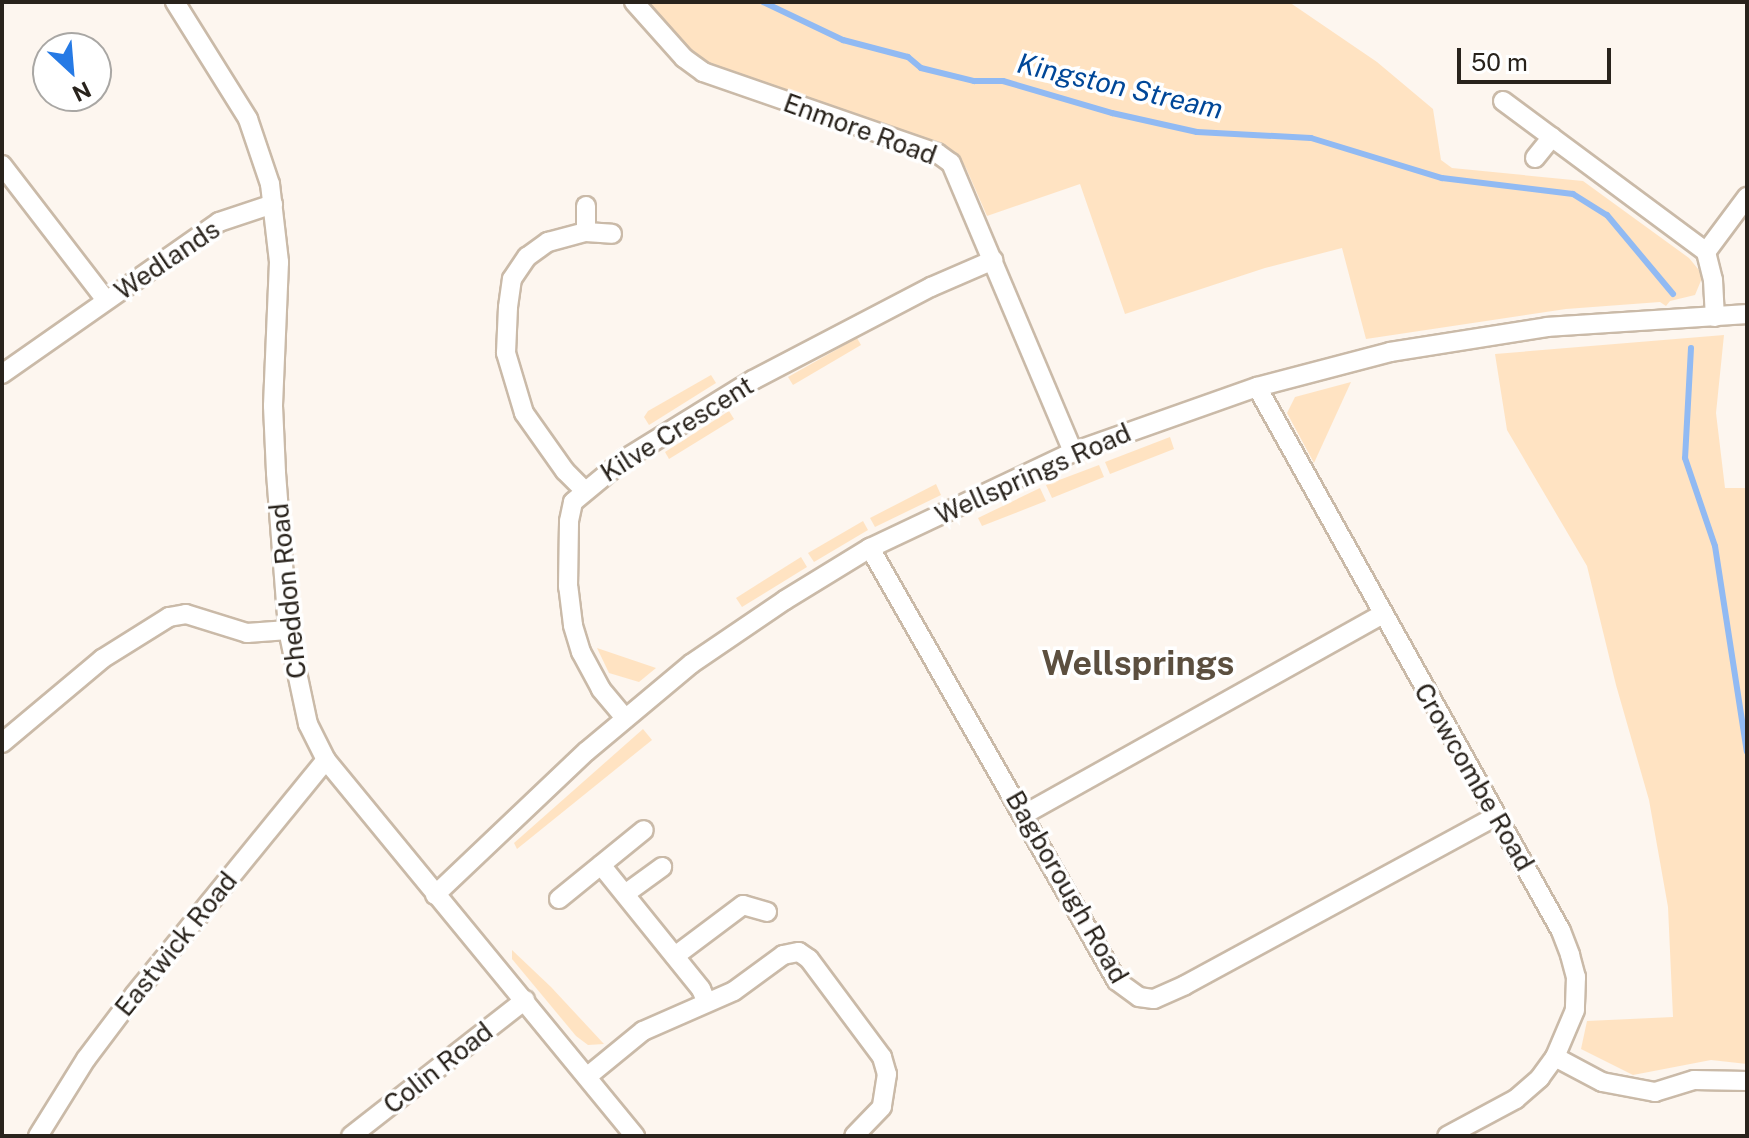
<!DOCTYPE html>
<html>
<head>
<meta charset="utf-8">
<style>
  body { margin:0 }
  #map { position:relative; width:1749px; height:1138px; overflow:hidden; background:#fdf6ef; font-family:"Public Sans",sans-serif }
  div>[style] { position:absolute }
  .green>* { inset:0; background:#ffe3c2 }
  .stream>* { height:6px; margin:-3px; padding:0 3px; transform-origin:3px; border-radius:3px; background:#91baf3 }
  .roads { filter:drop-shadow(2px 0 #cabaa8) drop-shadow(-2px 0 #cabaa8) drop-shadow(0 2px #cabaa8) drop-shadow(0 -2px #cabaa8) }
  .street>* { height:18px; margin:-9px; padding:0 9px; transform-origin:9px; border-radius:9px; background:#fff }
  span { translate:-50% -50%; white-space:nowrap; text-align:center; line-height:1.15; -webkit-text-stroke:7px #fff; paint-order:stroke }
  .street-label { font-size:26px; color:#29231c }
  .water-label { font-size:28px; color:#004798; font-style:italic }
  .district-label { font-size:34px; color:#5c4f3f; font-weight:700 }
  .frame { position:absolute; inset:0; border:4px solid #29231c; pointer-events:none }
  .north { position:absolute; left:32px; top:32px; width:80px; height:80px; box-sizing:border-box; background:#fff; border:2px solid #a9a7a4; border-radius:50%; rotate:154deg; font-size:22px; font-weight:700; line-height:32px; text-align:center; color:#29231c }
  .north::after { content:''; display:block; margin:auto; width:28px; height:36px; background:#267ae5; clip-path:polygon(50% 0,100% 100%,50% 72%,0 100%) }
  .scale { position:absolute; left:1457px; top:48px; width:154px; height:36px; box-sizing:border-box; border:4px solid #29231c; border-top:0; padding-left:10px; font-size:24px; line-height:28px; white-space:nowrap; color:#29231c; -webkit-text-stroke:6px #fff; paint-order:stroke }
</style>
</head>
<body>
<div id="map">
  <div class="green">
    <div style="clip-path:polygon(645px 2px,1289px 2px,1377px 62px,1433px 109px,1441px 160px,1452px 168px,1583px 181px,1689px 258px,1703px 275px,1700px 283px,1695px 295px,1670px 301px,1666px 306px,1660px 302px,1566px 309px,1366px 339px,1342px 248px,1265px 268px,1125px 314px,1080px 184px,987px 216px,966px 168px,955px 154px,940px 145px,703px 63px)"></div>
    <div style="clip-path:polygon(1724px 335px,1716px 413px,1725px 488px,1747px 488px,1747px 1064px,1711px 1060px,1633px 1075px,1581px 1049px,1587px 1021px,1673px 1017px,1668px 907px,1649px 800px,1616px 685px,1587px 566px,1507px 430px,1495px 354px)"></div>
    <div style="clip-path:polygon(857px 338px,861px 345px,793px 385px,788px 377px)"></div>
    <div style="clip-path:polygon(711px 375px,716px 383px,649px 425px,644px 417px,648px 411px)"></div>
    <div style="clip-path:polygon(1351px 382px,1314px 463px,1287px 413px,1295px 397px)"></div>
    <div style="clip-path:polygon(729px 411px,734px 419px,669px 459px,665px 452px)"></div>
    <div style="clip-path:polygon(1170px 437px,1174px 449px,1110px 474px,1105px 462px)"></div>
    <div style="clip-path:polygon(1099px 465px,1104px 477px,1052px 498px,1046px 485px)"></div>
    <div style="clip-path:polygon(936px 484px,941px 495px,875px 527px,870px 518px)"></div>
    <div style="clip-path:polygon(1040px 488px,1046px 501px,982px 526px,978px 518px)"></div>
    <div style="clip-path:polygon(863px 521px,868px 530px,814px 562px,808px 553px)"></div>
    <div style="clip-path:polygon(801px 557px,807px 567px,742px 607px,736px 598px)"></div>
    <div style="clip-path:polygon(597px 648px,656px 668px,639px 682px,609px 673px)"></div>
    <div style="clip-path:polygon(643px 729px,652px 740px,517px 849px,514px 843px)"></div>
    <div style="clip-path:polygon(512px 950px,551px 987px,604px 1044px,588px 1045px,576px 1036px,512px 959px)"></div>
  </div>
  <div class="stream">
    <div style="left:763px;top:2px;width:89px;rotate:25.4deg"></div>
    <div style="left:843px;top:40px;width:67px;rotate:14.7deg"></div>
    <div style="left:908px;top:57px;width:17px;rotate:40deg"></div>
    <div style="left:921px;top:68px;width:55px;rotate:13.8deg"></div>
    <div style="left:974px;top:81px;width:29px"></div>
    <div style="left:1003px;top:81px;width:114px;rotate:16.4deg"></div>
    <div style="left:1112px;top:113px;width:87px;rotate:12.6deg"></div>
    <div style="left:1197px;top:132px;width:114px;rotate:3deg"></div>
    <div style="left:1311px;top:138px;width:137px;rotate:17deg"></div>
    <div style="left:1442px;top:178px;width:132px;rotate:7deg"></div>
    <div style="left:1573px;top:194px;width:40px;rotate:32deg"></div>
    <div style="left:1607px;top:215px;width:103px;rotate:50.1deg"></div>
    <div style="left:1691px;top:348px;width:110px;rotate:93.1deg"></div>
    <div style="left:1685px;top:458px;width:93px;rotate:71.2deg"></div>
    <div style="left:1715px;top:546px;width:208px;rotate:81.2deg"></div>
  </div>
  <div class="roads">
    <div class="street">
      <div style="left:175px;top:2px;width:138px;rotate:58deg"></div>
      <div style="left:248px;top:119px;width:69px;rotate:71.3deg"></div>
      <div style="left:270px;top:184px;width:79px;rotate:83.4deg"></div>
      <div style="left:279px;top:262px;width:144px;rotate:92.4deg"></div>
      <div style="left:273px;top:406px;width:67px;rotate:87.4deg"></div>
      <div style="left:276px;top:473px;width:157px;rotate:85.6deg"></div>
      <div style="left:288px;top:630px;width:96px;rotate:78deg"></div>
      <div style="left:308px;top:724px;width:40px;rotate:63.4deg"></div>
      <div style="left:326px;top:760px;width:487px;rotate:50.6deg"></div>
      <div style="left:634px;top:2px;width:75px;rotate:48.2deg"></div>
      <div style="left:684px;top:58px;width:24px;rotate:36deg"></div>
      <div style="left:703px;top:72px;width:248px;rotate:19.1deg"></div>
      <div style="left:937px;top:153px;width:17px;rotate:36deg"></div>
      <div style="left:951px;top:163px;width:314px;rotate:67.1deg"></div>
      <div style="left:1503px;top:101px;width:253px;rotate:36.6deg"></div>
      <div style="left:1706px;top:252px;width:29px;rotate:76deg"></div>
      <div style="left:1713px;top:280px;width:37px;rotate:87deg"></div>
      <div style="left:1535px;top:158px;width:27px;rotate:-51deg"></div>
      <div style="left:2px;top:165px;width:170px;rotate:52.4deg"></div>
      <div style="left:586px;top:206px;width:26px;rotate:90deg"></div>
      <div style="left:1706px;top:252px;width:69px;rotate:-53.3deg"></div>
      <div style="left:2px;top:374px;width:265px;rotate:-35deg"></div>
      <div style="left:219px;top:222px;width:57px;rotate:-18.4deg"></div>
      <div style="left:1257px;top:387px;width:623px;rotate:60.8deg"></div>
      <div style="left:1561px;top:931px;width:26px;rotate:69deg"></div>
      <div style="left:1570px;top:955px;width:23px;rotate:75deg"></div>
      <div style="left:1576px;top:977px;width:33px;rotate:92deg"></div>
      <div style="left:1575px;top:1010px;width:51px;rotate:113.1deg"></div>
      <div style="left:1555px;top:1057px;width:26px;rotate:126deg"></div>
      <div style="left:1540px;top:1078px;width:32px;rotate:139deg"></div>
      <div style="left:1516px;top:1099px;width:78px;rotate:151.8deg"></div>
      <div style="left:584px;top:490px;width:27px;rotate:-135deg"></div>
      <div style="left:565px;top:471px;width:71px;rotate:-125.3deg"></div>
      <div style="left:524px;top:413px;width:63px;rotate:-106.7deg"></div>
      <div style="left:506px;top:353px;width:46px;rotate:-87.5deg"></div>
      <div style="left:508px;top:307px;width:28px;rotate:-82deg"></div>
      <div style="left:512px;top:279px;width:27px;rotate:-56deg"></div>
      <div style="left:527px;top:257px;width:26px;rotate:-36deg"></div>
      <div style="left:548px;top:242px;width:39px;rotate:-15deg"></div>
      <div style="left:586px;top:232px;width:26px;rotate:4deg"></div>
      <div style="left:870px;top:548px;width:498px;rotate:60.3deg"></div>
      <div style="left:1117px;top:981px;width:27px;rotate:36deg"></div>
      <div style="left:1139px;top:997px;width:15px;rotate:8deg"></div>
      <div style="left:1154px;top:999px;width:34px;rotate:-24deg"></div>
      <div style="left:1185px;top:985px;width:354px;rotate:-28.5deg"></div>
      <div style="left:625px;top:718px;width:38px;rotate:-130deg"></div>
      <div style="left:601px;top:689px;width:42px;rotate:-118.4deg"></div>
      <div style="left:581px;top:652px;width:28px;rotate:-107deg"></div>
      <div style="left:573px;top:625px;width:38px;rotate:-97deg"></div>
      <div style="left:568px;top:587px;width:66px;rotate:-89.1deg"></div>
      <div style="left:569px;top:521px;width:19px;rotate:-78deg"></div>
      <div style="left:573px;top:502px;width:67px;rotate:-39.6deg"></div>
      <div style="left:625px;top:459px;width:150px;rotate:-31.7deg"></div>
      <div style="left:753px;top:380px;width:201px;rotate:-27.6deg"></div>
      <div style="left:931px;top:287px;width:68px;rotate:-23.5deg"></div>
      <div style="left:2px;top:743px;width:131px;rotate:-40deg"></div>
      <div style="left:102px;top:659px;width:79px;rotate:-32.1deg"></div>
      <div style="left:169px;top:617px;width:17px;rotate:-10deg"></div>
      <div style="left:186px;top:614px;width:64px;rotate:17.3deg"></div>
      <div style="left:247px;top:633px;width:41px;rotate:-4.2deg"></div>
      <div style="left:1025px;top:814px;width:410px;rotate:-29.2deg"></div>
      <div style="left:601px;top:865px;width:159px;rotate:51.1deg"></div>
      <div style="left:701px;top:989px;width:13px;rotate:67deg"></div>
      <div style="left:625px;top:894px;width:46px;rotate:-36.1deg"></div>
      <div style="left:435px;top:895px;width:209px;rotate:-43.5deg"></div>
      <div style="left:587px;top:751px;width:136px;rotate:-39.9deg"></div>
      <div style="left:691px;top:664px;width:114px;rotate:-34.2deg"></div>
      <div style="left:785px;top:600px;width:100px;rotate:-31.5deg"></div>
      <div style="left:870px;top:548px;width:225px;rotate:-25.3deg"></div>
      <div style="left:1073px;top:452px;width:195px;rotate:-19.5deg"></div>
      <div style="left:1257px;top:387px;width:138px;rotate:-14.7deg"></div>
      <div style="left:1390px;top:352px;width:159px;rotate:-9deg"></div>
      <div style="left:1547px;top:327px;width:200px;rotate:-3.7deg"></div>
      <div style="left:559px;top:899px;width:109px;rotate:-39.1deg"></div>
      <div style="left:675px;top:956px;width:85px;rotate:-36.9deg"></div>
      <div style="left:743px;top:905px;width:25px;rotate:16deg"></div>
      <div style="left:1555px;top:1057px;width:53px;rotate:28deg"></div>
      <div style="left:1602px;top:1082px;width:54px;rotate:10.7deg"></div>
      <div style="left:1655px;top:1092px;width:41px;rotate:-17.1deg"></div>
      <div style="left:1694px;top:1080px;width:53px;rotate:1.1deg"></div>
      <div style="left:588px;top:1076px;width:71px;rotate:-39.3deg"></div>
      <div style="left:643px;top:1031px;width:99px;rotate:-23.7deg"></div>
      <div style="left:734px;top:991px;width:61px;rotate:-36.3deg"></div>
      <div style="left:783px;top:955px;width:16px;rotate:-11deg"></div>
      <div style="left:799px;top:952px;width:12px;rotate:35deg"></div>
      <div style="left:809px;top:959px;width:122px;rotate:53.3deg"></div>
      <div style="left:882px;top:1057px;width:18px;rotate:74deg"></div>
      <div style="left:887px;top:1074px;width:33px;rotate:99deg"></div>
      <div style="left:882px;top:1107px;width:40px;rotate:134deg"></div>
      <div style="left:38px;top:1136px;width:91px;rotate:-58.1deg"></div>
      <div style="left:86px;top:1059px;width:81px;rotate:-53deg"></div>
      <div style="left:135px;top:994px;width:302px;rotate:-50.8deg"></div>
      <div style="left:351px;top:1136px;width:221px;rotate:-38deg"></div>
    </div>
  </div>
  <div class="street-label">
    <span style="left:860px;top:129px;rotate:20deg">Enmore Road</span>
    <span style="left:167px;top:260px;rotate:-34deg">Wedlands</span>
    <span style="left:677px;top:429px;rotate:-32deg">Kilve Crescent</span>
    <span style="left:1033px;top:474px;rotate:-24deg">Wellsprings Road</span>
    <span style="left:288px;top:591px;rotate:-96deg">Cheddon Road</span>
    <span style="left:1474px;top:777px;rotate:60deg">Crowcombe Road</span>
    <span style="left:1067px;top:887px;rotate:60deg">Bagborough Road</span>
    <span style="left:176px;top:944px;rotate:-51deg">Eastwick Road</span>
    <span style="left:438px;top:1068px;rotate:-38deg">Colin Road</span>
  </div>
  <div class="water-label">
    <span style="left:1120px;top:86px;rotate:13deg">Kingston Stream</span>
  </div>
  <div class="district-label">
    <span style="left:1138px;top:664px">Wellsprings</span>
  </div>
  <div class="frame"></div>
  <div class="north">N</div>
  <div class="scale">50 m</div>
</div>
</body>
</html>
